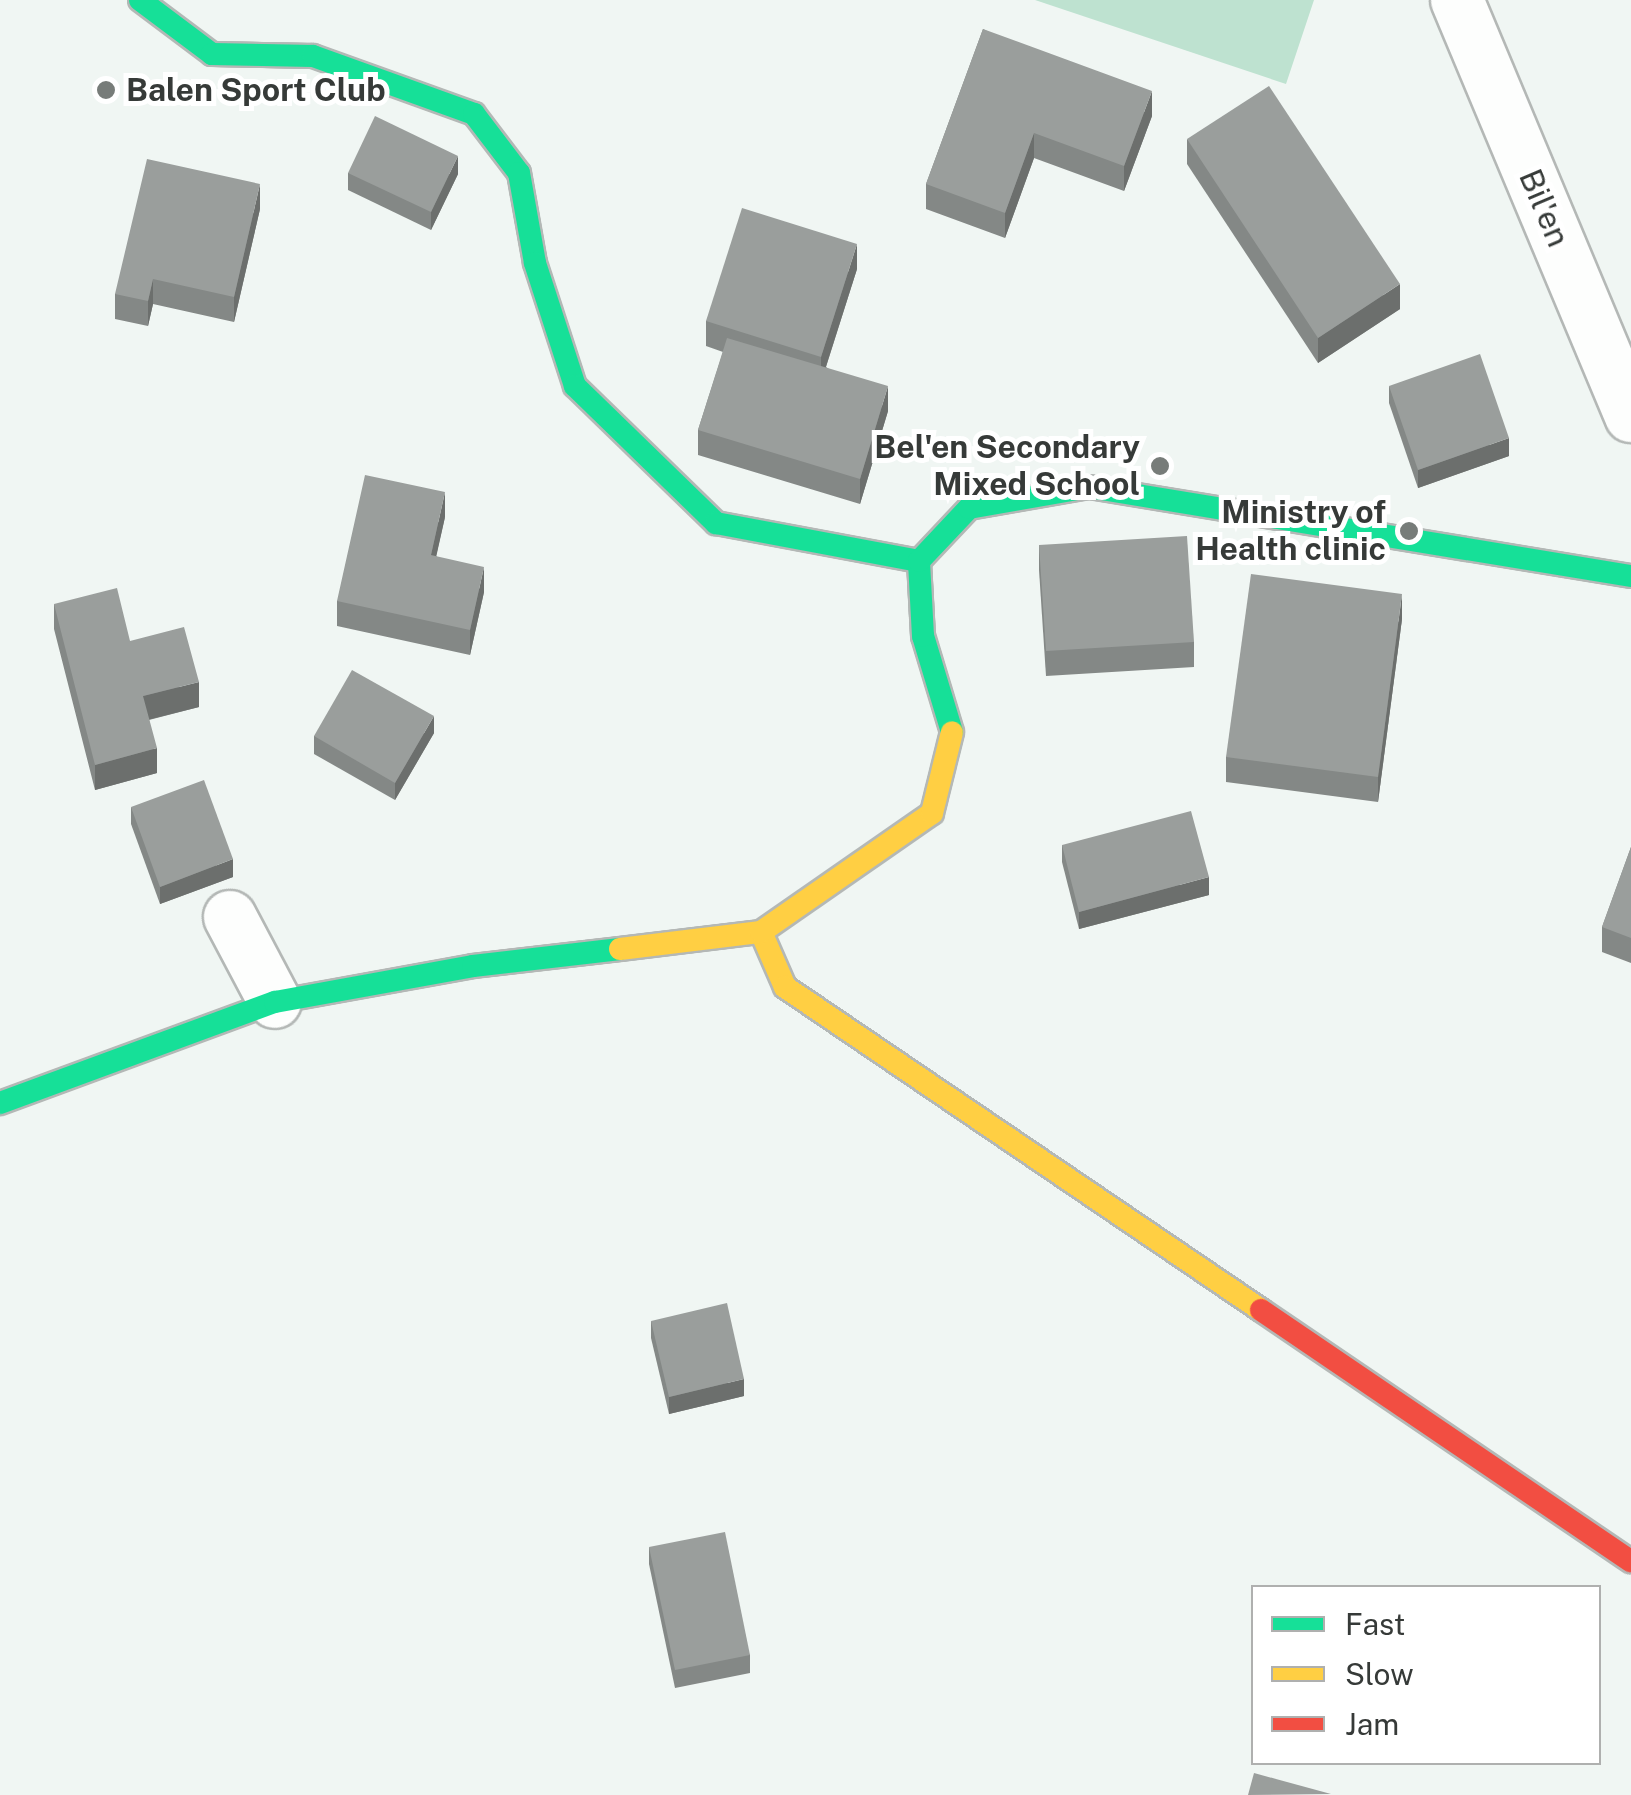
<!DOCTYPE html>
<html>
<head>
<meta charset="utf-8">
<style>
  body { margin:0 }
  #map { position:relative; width:1631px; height:1795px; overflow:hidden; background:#f0f6f3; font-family:"Public Sans",sans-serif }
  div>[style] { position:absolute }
  .green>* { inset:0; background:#bee2d0 }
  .roads { filter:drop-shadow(2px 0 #b4b8b6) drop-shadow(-2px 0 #b4b8b6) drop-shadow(0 2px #b4b8b6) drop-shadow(0 -2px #b4b8b6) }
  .street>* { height:52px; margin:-26px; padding:0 26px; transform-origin:26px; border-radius:26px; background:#fdfefd }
  .fast>* { height:22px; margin:-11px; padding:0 11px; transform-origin:11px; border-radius:11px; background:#16e098 }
  .slow>* { height:22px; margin:-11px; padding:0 11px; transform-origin:11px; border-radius:11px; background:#ffcf43 }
  .jam>* { height:22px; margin:-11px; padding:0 11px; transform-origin:11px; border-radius:11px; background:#f24e42 }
  .wall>* { inset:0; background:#848886 }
  .shaded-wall>* { inset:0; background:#6c6f6d }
  .building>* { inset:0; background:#9a9e9c }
  .dots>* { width:28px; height:28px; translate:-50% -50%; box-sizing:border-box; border:5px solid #fff; border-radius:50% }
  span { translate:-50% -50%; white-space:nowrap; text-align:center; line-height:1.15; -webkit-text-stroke:10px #fff; paint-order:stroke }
  .poi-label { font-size:32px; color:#363a38; font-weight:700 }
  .left { translate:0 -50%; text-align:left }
  .right { translate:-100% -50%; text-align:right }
  .street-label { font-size:32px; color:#363a38 }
  .legend { position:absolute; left:1251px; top:1585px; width:350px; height:180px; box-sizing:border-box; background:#fff; border:2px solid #afb0af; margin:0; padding:12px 18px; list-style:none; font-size:30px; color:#363a38 }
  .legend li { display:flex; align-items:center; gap:20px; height:50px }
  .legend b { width:50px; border:2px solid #afb0af }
</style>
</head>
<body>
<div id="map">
  <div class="green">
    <div style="clip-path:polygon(1035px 0,1314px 0,1286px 84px)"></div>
  </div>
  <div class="roads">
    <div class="street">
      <div style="left:1457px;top:0;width:451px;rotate:67.3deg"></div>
      <div style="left:230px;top:917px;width:96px;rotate:62.1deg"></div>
    </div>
    <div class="fast">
      <div style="left:140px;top:0;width:90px;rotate:36.9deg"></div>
      <div style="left:212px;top:54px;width:101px;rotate:1.1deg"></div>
      <div style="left:313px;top:56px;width:171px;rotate:19.8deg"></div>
      <div style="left:474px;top:114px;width:74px;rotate:52.7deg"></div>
      <div style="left:519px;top:173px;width:91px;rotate:79.9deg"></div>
      <div style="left:535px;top:263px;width:129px;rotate:72deg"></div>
      <div style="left:575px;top:386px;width:197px;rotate:44.2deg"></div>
      <div style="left:716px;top:523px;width:207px;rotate:10.6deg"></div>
      <div style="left:952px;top:732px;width:100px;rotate:-106.8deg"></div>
      <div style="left:923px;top:636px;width:75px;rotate:-93.1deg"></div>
      <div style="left:919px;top:561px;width:73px;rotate:-46.7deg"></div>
      <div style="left:969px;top:508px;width:122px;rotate:-9.9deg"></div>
      <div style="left:1089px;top:487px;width:549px;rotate:9.33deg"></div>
      <div style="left:0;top:1103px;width:293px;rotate:-20.2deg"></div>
      <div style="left:275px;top:1002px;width:201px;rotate:-10.3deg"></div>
      <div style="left:473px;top:966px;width:148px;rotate:-6.6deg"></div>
    </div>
    <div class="slow">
      <div style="left:761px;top:932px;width:60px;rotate:66.4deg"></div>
      <div style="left:785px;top:987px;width:575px;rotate:34.16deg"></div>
      <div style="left:620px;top:949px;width:142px;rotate:-6.9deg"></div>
      <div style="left:761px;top:932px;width:208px;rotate:-34.8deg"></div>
      <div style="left:932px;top:813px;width:83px;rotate:-76.1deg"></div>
    </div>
    <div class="jam">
      <div style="left:1261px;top:1310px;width:447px;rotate:34.2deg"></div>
    </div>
  </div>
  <div class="wall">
    <div style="clip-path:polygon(983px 29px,1152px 116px,1124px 191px,1034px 158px,1005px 238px,926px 209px,926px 184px)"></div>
    <div style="clip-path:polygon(1187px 139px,1400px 309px,1318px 363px,1187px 164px)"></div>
    <div style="clip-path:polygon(348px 173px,458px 174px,431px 230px,348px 190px)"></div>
    <div style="clip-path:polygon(260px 209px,234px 322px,153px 304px,148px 326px,115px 319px,115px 294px)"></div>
    <div style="clip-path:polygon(857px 269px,826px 367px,888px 411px,860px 504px,698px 455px,698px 430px,723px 352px,706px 346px,706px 321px)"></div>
    <div style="clip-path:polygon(1389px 386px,1509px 456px,1418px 488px,1389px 403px)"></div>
    <div style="clip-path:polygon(445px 517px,436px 556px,484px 592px,470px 655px,337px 626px,337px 601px)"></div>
    <div style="clip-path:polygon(1039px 545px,1194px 642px,1194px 667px,1046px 676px,1039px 570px)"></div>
    <div style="clip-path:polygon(54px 604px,130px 641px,199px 707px,149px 720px,157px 773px,95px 790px,54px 629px)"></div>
    <div style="clip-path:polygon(1402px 619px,1378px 802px,1226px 782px,1226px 757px)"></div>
    <div style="clip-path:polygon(434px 733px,395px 800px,314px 754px,314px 736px)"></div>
    <div style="clip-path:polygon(131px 807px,233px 877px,160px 904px,131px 824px)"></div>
    <div style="clip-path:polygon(1062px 845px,1209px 895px,1079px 929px,1062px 862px)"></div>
    <div style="clip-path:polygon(1631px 847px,1631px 963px,1602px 952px,1602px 927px)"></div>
    <div style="clip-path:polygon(651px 1321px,744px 1396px,669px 1414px,651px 1338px)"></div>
    <div style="clip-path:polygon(649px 1547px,750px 1655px,750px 1673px,675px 1688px,649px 1564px)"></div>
  </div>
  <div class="shaded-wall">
    <div style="clip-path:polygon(1152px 91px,1152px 116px,1124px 191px,1124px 166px)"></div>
    <div style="clip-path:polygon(1034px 133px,1034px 158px,1005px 238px,1005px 213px)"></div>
    <div style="clip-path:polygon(458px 156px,458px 174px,431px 230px,431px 212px)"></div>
    <div style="clip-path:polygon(260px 184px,260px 209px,234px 322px,234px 297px)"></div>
    <div style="clip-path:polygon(857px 244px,857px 269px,821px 382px,821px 357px)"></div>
    <div style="clip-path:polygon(153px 279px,153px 304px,148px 326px,148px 301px)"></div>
    <div style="clip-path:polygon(1400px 284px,1400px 309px,1318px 363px,1318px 338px)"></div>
    <div style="clip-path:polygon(888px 386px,888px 411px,860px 504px,860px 479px)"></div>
    <div style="clip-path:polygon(1509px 438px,1509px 456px,1418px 488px,1418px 470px)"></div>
    <div style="clip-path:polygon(445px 492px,445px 517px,431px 580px,431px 555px)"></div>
    <div style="clip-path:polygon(484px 567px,484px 592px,470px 655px,470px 630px)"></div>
    <div style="clip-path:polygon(1402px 594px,1402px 619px,1378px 802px,1378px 777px)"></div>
    <div style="clip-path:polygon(199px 682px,199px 707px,143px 721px,143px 696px)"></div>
    <div style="clip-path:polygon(434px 716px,434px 733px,395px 800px,395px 783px)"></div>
    <div style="clip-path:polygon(157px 748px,157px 773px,95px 790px,95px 765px)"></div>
    <div style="clip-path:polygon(233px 859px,233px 877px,160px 904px,160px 887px)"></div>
    <div style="clip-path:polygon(1209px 877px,1209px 895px,1079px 929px,1079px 912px)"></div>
    <div style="clip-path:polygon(744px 1379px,744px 1396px,669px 1414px,669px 1397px)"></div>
  </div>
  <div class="building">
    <div style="clip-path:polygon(983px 29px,1152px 91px,1124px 166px,1034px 133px,1005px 213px,926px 184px)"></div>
    <div style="clip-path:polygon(1269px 86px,1400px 284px,1318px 338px,1187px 139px)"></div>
    <div style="clip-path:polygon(375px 116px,458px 156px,431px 212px,348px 173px)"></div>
    <div style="clip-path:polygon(147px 159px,260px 184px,234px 297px,153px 279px,148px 301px,115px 294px)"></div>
    <div style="clip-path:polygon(742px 208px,857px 244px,821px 357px,706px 321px)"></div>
    <div style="clip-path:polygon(727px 338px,888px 386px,860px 479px,698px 430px)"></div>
    <div style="clip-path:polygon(1480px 354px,1509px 438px,1418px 470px,1389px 386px)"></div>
    <div style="clip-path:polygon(365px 475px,445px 492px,431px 555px,484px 567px,470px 630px,337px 601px)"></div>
    <div style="clip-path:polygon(1187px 536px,1194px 642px,1046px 651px,1039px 545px)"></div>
    <div style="clip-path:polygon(1251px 574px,1402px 594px,1378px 777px,1226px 757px)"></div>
    <div style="clip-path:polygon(117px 588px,130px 641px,184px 627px,199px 682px,143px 696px,157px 748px,95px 765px,54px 604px)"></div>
    <div style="clip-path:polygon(352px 670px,434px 716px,395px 783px,314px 736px)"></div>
    <div style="clip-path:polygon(204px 780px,233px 859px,160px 887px,131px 807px)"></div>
    <div style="clip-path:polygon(1191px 811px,1209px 877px,1079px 912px,1062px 845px)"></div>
    <div style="clip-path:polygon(1631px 847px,1631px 938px,1602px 927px)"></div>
    <div style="clip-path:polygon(727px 1303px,744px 1379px,669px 1397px,651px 1321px)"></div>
    <div style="clip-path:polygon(725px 1532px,750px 1655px,675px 1670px,649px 1547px)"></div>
    <div style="clip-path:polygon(1254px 1773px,1331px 1794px,1248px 1795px)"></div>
  </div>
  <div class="dots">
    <div style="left:106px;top:90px;background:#777c79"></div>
    <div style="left:1160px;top:466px;background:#777c79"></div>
    <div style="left:1409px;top:531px;background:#777c79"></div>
  </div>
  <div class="poi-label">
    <span class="left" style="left:126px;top:90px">Balen Sport Club</span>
    <span class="right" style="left:1140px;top:466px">Bel'en Secondary<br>Mixed School</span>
    <span class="right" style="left:1386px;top:531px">Ministry of<br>Health clinic</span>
  </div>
  <div class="street-label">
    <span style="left:1544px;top:208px;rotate:67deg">Bil'en</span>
  </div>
  <ul class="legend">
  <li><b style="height:12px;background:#16e098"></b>Fast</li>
  <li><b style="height:12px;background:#ffcf43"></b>Slow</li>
  <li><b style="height:12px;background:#f24e42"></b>Jam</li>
  </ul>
</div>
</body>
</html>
